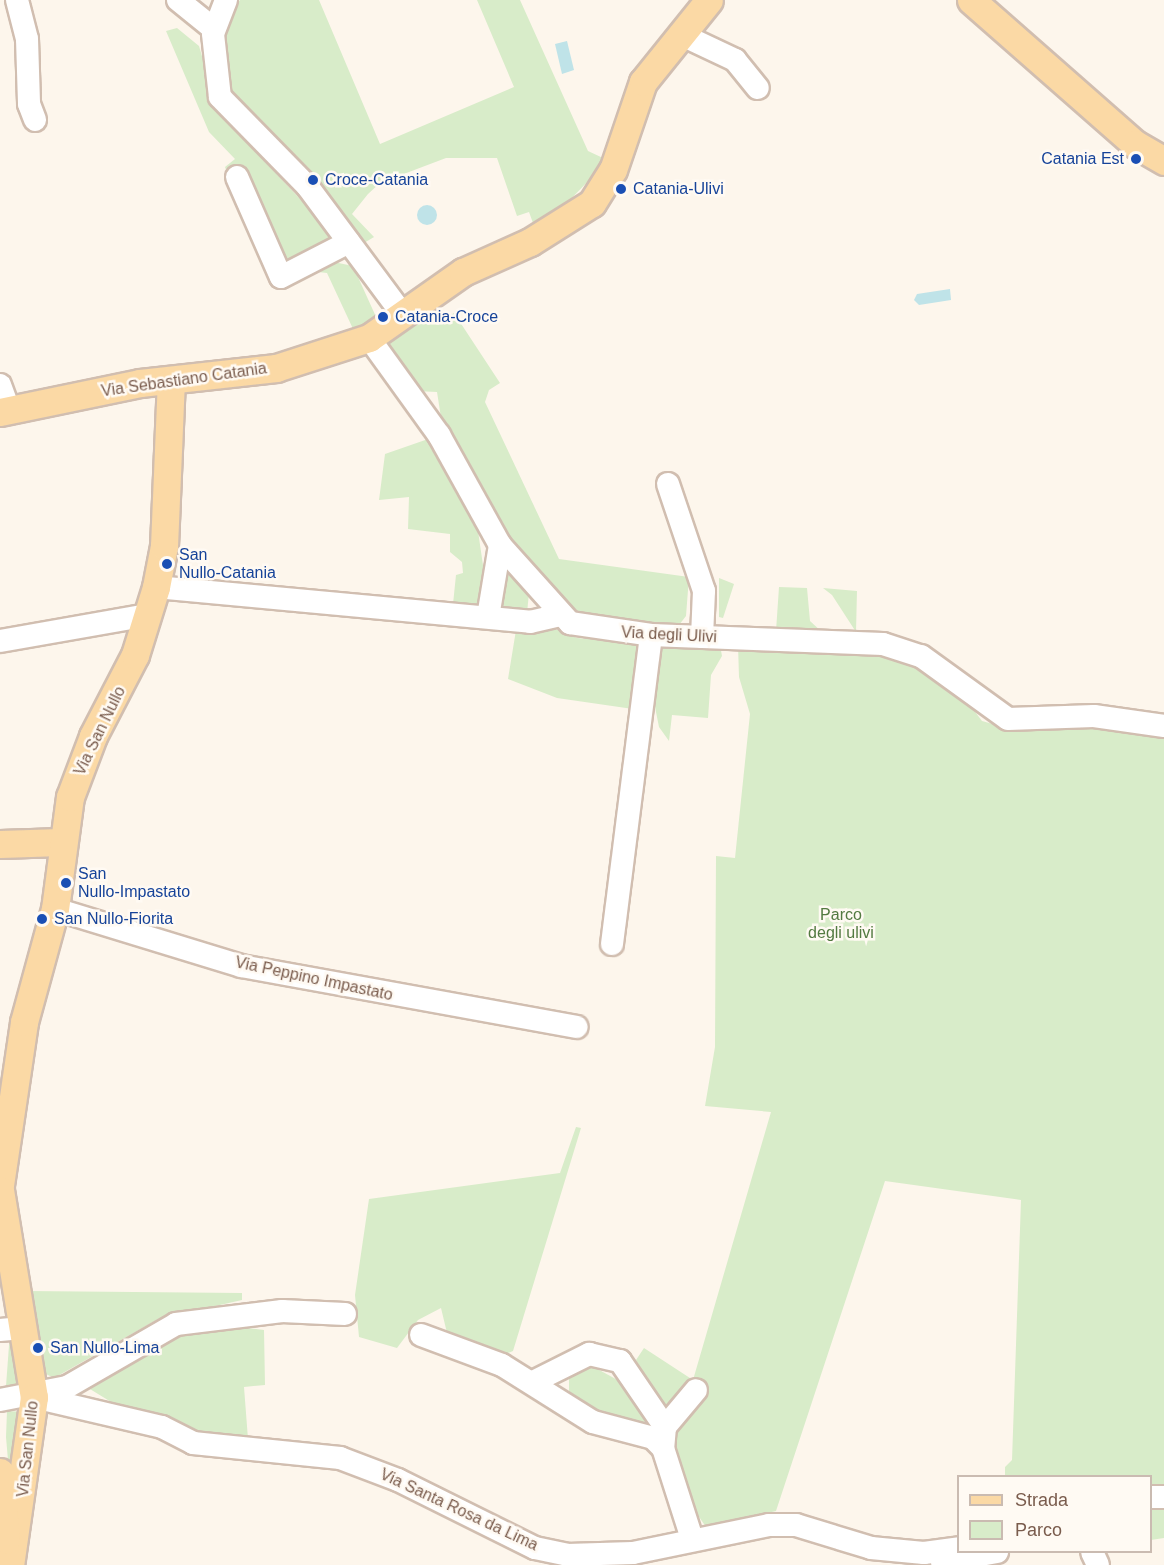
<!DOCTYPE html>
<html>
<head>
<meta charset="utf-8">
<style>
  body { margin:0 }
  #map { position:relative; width:1164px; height:1565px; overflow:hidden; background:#fdf6ec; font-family:Helvetica,sans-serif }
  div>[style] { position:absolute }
  .green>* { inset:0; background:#d8ecc9 }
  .water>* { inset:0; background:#bfe3e8 }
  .round { border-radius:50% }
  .roads { filter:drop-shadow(2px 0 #d1beb0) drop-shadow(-2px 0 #d1beb0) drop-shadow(0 2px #d1beb0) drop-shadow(0 -2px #d1beb0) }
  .minor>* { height:22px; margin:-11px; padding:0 11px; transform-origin:11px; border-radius:11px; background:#fff }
  .major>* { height:27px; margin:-13.5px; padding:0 13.5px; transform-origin:13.5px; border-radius:13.5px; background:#fbd9a5 }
  .dots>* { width:16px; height:16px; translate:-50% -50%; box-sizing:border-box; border:3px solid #fffaf3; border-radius:50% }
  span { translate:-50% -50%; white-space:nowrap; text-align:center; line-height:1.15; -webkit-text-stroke:5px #fffaf3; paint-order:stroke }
  .transit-label { font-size:16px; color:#164399 }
  .right { translate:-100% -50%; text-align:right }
  .left { translate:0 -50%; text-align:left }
  .street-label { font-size:16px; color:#7a5c4d }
  .park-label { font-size:16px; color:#537a41 }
  .legend { position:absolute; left:957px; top:1475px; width:195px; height:78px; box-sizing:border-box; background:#fffaf3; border:2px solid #cabbb1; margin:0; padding:8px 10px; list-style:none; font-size:18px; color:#7a5c4d }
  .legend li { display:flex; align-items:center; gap:12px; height:30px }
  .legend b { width:30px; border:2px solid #cabbb1 }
</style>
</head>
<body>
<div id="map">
  <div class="green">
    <div style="clip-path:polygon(240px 0,319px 0,380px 144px,514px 87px,477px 0,520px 0,588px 151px,603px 158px,597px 172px,562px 208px,533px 223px,529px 212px,517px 216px,497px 158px,446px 158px,380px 183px,368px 194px,352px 214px,374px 237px,364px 243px,325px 190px,230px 101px,220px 52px,228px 14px)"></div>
    <div style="clip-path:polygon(177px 28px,199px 46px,219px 113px,336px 237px,285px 265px,228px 175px,225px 167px,235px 159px,209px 132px,166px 31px)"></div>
    <div style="clip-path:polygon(329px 261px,353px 266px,377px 319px,354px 331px,327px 273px,309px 271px)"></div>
    <div style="clip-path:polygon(454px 313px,500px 383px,489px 390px,485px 402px,559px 559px,689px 577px,686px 616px,679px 625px,592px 621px,572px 611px,514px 549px,442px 424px,437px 392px,415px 391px,384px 339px,416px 319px,445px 319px)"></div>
    <div style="clip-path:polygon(431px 438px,478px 531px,484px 572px,481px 610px,453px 604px,456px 575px,463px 573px,462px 562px,450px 552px,450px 534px,408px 529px,409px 497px,379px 500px,385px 454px)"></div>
    <div style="clip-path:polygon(509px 570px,529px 593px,527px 613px,500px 605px)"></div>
    <div style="clip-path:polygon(719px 578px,734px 584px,723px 618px,719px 617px)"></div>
    <div style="clip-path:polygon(779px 587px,807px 588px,810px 621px,823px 633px,776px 631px)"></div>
    <div style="clip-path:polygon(823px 588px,857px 591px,856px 632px,832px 595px)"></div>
    <div style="clip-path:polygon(516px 630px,561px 630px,577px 638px,639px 643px,633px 709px,557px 698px,508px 679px)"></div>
    <div style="clip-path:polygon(720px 645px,722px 656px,711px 675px,708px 718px,672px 715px,669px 741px,659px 727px,653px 697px,658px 647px)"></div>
    <div style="clip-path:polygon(738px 645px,910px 658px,961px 693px,982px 721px,1007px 728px,1069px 723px,1164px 735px,1164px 1490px,1151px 1489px,1150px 1476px,1005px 1476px,1005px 1467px,1012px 1460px,1021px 1200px,885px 1181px,776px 1511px,706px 1527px,684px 1495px,669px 1409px,663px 1408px,636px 1360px,644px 1348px,693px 1380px,771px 1112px,705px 1106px,715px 1047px,716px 856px,735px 858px,750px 714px,739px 677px)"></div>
    <div style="clip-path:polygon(576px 1127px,581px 1128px,513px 1351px,503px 1355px,447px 1333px,441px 1308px,418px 1320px,397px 1348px,359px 1337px,355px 1295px,369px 1199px,560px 1173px)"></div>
    <div style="clip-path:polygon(26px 1291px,242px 1293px,242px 1300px,158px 1319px,54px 1378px,42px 1372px)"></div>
    <div style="clip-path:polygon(221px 1325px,264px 1330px,265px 1385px,244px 1387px,248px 1439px,189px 1433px,116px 1405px,85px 1386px,168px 1335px)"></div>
    <div style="clip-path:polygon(10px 1332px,26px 1387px,6px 1386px)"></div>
    <div style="clip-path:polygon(592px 1366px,623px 1383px,653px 1429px,598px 1413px,569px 1396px,569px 1378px)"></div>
    <div style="clip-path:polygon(7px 1411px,26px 1412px,12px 1507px,6px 1437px)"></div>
    <div style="clip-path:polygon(1150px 1505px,1164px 1505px,1164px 1538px,1151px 1540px)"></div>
  </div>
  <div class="water">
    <div style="clip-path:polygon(567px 41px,574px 70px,562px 74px,555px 44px)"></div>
    <div class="round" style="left:417px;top:205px;width:20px;height:20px"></div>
    <div style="clip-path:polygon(950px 289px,951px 300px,919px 305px,914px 300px,917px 294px)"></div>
  </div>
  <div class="roads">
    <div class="minor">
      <div style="left:17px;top:0;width:40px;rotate:75.6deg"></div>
      <div style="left:27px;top:39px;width:65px;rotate:88.2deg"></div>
      <div style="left:29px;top:104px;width:17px;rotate:69deg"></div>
      <div style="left:178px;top:0;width:46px;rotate:38.9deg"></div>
      <div style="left:226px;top:0;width:36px;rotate:111deg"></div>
      <div style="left:213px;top:34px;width:63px;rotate:83.7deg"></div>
      <div style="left:220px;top:97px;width:126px;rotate:45.6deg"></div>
      <div style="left:308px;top:187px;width:159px;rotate:53.4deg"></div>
      <div style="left:680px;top:34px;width:61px;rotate:25.3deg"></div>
      <div style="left:735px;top:60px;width:36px;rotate:51deg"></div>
      <div style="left:237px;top:177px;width:109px;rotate:66.3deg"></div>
      <div style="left:281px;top:277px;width:76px;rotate:-27.2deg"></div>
      <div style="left:369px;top:338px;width:120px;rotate:54.2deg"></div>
      <div style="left:439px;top:435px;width:126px;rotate:61deg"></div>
      <div style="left:500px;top:545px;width:105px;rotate:48.1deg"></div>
      <div style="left:570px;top:623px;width:82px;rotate:8.4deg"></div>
      <div style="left:651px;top:635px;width:232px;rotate:2.2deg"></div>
      <div style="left:883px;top:644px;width:40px;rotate:18deg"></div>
      <div style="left:921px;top:656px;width:107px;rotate:35.9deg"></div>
      <div style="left:1008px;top:719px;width:86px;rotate:-2deg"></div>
      <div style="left:1094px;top:716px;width:71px;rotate:8.1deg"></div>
      <div style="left:0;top:385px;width:27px;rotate:70deg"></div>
      <div style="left:668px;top:484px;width:113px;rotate:71.4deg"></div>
      <div style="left:704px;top:591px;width:46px;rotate:92.5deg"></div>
      <div style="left:156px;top:587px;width:376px;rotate:5.3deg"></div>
      <div style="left:530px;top:622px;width:31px;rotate:-13deg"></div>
      <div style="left:488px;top:617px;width:73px;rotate:-80.5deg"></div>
      <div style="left:0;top:641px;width:150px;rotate:-10deg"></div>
      <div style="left:55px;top:909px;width:195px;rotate:17deg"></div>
      <div style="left:241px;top:966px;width:341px;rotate:10.3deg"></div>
      <div style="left:612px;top:944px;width:311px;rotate:-82.8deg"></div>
      <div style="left:0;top:1330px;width:22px;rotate:-5deg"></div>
      <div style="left:421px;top:1335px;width:86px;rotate:20.3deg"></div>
      <div style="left:502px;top:1365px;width:107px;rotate:32.1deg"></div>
      <div style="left:593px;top:1422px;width:62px;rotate:14.9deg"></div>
      <div style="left:653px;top:1438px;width:14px;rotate:45deg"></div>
      <div style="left:663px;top:1448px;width:96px;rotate:72.3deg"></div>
      <div style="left:533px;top:1382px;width:63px;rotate:-26.6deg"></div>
      <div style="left:589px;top:1354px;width:32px;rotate:13deg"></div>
      <div style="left:620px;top:1361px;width:80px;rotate:55.7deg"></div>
      <div style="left:665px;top:1427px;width:21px;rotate:95deg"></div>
      <div style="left:34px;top:1397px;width:131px;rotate:13.2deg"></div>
      <div style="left:162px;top:1427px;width:35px;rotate:27deg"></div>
      <div style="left:193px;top:1443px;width:148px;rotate:5.8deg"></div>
      <div style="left:340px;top:1458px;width:62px;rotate:20.8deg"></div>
      <div style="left:398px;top:1480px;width:153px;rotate:26.4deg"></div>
      <div style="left:535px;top:1548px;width:33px;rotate:12deg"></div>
      <div style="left:567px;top:1555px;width:66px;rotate:-1.7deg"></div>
      <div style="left:633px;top:1553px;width:139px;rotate:-11.6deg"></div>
      <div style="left:769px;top:1525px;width:27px"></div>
      <div style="left:796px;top:1525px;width:78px;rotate:17deg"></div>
      <div style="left:871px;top:1548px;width:53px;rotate:5.4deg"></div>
      <div style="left:924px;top:1553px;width:34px;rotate:-8deg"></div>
      <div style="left:0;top:1400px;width:68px;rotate:-11deg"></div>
      <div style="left:67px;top:1387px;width:126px;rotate:-30deg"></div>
      <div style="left:176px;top:1324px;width:107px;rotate:-7deg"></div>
      <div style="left:282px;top:1311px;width:63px;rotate:2.7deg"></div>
      <div style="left:665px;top:1427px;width:48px;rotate:-50deg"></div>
      <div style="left:1150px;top:1497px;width:14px"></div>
      <div style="left:1092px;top:1552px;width:14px;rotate:65deg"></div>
      <div style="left:942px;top:1562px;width:56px;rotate:-10.3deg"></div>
    </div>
    <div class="major">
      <div style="left:971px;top:0;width:218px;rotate:41.3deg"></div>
      <div style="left:1135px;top:144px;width:34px;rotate:30deg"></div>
      <div style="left:0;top:412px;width:143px;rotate:-11.7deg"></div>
      <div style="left:140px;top:383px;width:137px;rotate:-6.3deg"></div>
      <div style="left:276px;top:368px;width:98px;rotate:-17.9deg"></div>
      <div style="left:369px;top:338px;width:115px;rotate:-35.1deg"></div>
      <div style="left:463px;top:272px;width:73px;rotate:-24.1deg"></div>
      <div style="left:530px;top:242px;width:73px;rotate:-32.2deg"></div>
      <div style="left:592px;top:203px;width:39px;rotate:-58deg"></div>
      <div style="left:613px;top:170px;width:93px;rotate:-71.2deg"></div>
      <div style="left:643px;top:82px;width:105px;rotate:-51.2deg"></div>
      <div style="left:0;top:844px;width:61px;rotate:-1.9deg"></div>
      <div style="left:0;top:1185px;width:165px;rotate:-81.6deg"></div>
      <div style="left:24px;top:1022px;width:117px;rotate:-74.7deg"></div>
      <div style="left:55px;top:909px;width:113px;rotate:-82.4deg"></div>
      <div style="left:70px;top:797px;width:65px;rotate:-69.3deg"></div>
      <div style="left:93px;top:736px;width:91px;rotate:-62.6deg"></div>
      <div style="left:135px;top:655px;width:71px;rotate:-72.8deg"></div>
      <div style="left:156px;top:587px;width:42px;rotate:-79deg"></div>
      <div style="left:164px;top:546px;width:164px;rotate:-87.6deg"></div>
      <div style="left:0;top:1190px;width:210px;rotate:80.7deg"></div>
      <div style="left:34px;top:1397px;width:170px;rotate:98.1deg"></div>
      <div style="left:0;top:1472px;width:68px;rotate:85deg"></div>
    </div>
  </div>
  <div class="dots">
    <div style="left:1136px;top:159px;background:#1a4fb4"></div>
    <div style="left:313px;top:180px;background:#1a4fb4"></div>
    <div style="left:621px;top:189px;background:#1a4fb4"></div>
    <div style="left:383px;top:317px;background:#1a4fb4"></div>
    <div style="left:167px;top:564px;background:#1a4fb4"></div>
    <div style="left:66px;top:883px;background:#1a4fb4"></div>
    <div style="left:42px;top:919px;background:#1a4fb4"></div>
    <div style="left:38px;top:1348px;background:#1a4fb4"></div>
  </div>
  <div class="transit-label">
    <span class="right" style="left:1124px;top:159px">Catania Est</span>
    <span class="left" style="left:325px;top:180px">Croce-Catania</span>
    <span class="left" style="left:633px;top:189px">Catania-Ulivi</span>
    <span class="left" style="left:395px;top:317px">Catania-Croce</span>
    <span class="left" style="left:179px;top:564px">San<br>Nullo-Catania</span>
    <span class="left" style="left:78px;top:883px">San<br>Nullo-Impastato</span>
    <span class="left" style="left:54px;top:919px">San Nullo-Fiorita</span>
    <span class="left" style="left:50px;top:1348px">San Nullo-Lima</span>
  </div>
  <div class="street-label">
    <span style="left:184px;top:380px;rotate:-8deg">Via Sebastiano Catania</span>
    <span style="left:669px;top:635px;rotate:3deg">Via degli Ulivi</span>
    <span style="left:100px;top:731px;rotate:-64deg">Via San Nullo</span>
    <span style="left:314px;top:979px;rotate:12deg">Via Peppino Impastato</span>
    <span style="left:28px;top:1449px;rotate:-84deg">Via San Nullo</span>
    <span style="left:459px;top:1510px;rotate:25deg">Via Santa Rosa da Lima</span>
  </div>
  <div class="park-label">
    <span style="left:841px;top:924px">Parco<br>degli ulivi</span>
  </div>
  <ul class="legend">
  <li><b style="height:8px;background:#fbd9a5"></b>Strada</li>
  <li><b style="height:16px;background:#d8ecc9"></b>Parco</li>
  </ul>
</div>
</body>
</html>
